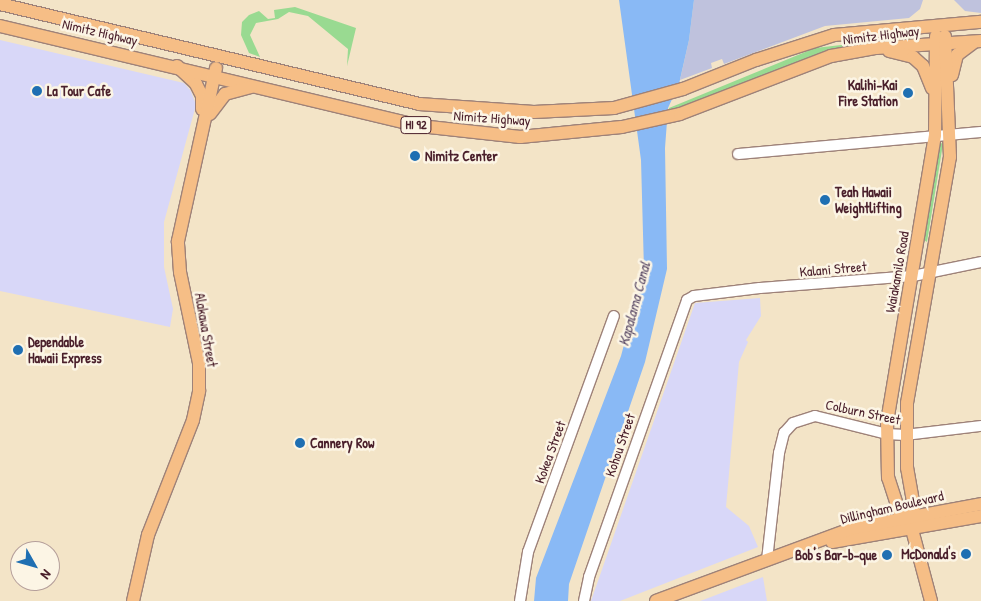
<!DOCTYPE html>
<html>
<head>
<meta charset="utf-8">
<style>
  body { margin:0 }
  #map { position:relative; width:981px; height:601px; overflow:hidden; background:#f3e4c7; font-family:"Patrick Hand",sans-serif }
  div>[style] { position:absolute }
  .built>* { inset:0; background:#d8d7f8 }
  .industrial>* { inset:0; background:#bfc2dd }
  .green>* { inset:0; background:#99da91 }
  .water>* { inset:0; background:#89b9f5 }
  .roads { filter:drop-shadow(1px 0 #9e8279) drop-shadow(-1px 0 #9e8279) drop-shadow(0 1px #9e8279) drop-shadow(0 -1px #9e8279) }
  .minor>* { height:10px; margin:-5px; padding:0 5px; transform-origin:5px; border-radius:5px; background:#fff }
  .major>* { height:12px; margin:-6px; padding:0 6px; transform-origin:6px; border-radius:6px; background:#f6be86 }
  .dots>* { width:14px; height:14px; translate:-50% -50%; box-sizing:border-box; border:2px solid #fcf5e5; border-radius:50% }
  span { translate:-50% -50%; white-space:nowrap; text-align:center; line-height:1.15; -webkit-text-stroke:5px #fcf5e5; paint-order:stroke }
  .shield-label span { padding:1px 4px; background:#fcf5e5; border:1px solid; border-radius:4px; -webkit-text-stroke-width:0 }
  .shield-label { font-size:12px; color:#4a1f2b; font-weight:700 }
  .street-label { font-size:14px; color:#4a1f2b }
  .poi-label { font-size:14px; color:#4a1f2b; font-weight:700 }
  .right { translate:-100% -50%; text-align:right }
  .left { translate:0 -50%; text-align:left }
  .water-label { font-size:15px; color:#5d4d68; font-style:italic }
  .north { position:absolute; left:10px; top:541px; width:50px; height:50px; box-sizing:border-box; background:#fcf5e5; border:1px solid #b59f9b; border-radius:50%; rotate:128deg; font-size:14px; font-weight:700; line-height:20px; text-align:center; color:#4a1f2b }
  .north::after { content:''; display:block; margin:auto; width:18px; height:22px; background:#1f6fb2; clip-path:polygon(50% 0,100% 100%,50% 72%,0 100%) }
</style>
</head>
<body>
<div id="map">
  <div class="built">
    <div style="clip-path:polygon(0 40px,184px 83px,191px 91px,196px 105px,164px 222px,164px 267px,173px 309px,170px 327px,0 291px)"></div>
    <div style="clip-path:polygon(760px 298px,761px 316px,746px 340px,748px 342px,739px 362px,726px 507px,749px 526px,758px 547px,620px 601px,591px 601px,695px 303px)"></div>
    <div style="clip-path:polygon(763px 577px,767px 601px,700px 601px,703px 600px)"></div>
  </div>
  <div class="industrial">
    <div style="clip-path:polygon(694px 0,923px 0,920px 9px,909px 18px,825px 26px,724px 64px,722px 59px,711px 63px,712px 68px,680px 80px,689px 40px)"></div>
    <div style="clip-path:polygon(954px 0,981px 0,981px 13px,965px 11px)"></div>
  </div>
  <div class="green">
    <div style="clip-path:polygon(295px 7px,356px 28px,347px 66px,348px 49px,308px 16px,289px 12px,278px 19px,256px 23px,250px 35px,260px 57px,249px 53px,241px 35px,242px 22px,249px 15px,259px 11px,268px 19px,275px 18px,274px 10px)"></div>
    <div style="clip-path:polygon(920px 36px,920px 40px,867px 44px,668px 117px,669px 108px,815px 48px)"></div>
    <div style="clip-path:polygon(939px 142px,943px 144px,927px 242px,924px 240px)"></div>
  </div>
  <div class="water">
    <div style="clip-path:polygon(619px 0,694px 0,689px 40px,679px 84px,668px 108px,665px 148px,667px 269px,645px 362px,569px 584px,568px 601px,534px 601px,536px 578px,621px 356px,644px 270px,641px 160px)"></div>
  </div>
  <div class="roads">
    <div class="minor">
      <div style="left:738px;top:154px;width:244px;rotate:-5.2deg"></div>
      <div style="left:767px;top:560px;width:108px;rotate:-83.6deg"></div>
      <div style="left:779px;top:453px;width:21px;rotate:-76deg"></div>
      <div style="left:784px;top:433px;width:13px;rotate:-48deg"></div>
      <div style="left:793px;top:423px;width:23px;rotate:-18deg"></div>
      <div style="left:815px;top:416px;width:74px;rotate:14deg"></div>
      <div style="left:887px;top:434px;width:18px;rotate:3deg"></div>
      <div style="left:905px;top:435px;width:77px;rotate:-6.8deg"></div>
      <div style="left:520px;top:601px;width:50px;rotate:-80.7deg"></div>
      <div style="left:528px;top:552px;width:251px;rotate:-70deg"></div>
      <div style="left:584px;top:601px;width:25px;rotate:-78deg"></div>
      <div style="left:589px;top:577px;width:294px;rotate:-70.5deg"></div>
      <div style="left:687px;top:300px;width:8px;rotate:-30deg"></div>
      <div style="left:694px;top:296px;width:66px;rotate:-6.9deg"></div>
      <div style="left:760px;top:288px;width:153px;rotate:-4.5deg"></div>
      <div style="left:913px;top:276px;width:69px;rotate:-11.6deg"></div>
    </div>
    <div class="major">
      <div style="left:0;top:4px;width:431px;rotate:13.4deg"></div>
      <div style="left:419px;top:104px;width:115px;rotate:4deg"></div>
      <div style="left:534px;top:112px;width:80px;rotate:-2.9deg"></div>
      <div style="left:614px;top:108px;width:72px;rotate:-15.4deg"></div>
      <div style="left:683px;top:89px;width:79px;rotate:-21.7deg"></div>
      <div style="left:756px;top:60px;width:82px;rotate:-17.8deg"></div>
      <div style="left:834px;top:35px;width:148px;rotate:-5.1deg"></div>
      <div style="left:0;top:26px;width:432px;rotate:13.4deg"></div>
      <div style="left:420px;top:126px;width:101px;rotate:6.3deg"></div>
      <div style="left:520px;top:137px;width:102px;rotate:-5.6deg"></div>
      <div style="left:622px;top:127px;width:59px;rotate:-12.6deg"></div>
      <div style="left:680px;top:114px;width:162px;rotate:-21deg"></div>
      <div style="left:831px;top:56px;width:46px;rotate:-10.1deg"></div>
      <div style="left:876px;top:48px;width:105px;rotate:-3.8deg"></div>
      <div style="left:889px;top:51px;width:25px;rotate:14deg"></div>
      <div style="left:913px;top:57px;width:13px;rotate:42deg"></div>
      <div style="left:923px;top:66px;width:24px;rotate:68deg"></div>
      <div style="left:177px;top:66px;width:26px;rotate:43deg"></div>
      <div style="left:196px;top:84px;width:13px;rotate:63deg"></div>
      <div style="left:202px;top:96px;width:13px;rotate:90deg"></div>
      <div style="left:952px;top:75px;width:21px;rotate:-76deg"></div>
      <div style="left:957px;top:55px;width:20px;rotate:-37deg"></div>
      <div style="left:210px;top:114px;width:25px;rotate:-53deg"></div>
      <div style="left:225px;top:94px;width:27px;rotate:-15deg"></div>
      <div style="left:908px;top:514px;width:9px;rotate:-162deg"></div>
      <div style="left:899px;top:511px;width:35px;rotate:-108deg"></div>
      <div style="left:888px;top:478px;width:56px;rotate:-91deg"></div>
      <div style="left:887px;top:422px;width:291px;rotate:-80.5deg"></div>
      <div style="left:935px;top:135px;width:99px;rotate:-89.4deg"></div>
      <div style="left:908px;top:514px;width:9px;rotate:-49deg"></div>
      <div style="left:914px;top:507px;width:40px;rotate:-100deg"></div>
      <div style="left:907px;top:468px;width:65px;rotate:-90deg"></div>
      <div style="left:907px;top:403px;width:250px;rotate:-80.1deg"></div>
      <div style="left:950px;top:157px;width:121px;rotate:-92.4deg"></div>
      <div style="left:910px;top:522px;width:82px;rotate:75.1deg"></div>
      <div style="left:832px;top:542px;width:151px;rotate:-9.9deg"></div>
      <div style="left:133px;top:601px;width:68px;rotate:-77.2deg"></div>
      <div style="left:148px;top:535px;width:123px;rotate:-68.6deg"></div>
      <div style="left:193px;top:420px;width:30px;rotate:-78deg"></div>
      <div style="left:199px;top:391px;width:28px;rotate:-90deg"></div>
      <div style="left:199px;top:363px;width:93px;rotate:-101.8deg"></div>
      <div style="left:180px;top:272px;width:31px;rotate:-94deg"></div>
      <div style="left:178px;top:241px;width:177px;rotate:-77.6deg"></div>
      <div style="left:656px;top:601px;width:210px;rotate:-20.3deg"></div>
      <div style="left:853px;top:528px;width:130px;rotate:-10.6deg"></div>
    </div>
  </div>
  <div class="dots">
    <div style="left:37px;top:91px;background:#1f6fb2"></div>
    <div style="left:908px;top:93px;background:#1f6fb2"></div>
    <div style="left:415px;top:156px;background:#1f6fb2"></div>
    <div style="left:825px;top:200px;background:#1f6fb2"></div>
    <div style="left:18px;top:350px;background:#1f6fb2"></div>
    <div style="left:300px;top:443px;background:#1f6fb2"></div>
    <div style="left:966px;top:554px;background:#1f6fb2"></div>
    <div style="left:887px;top:555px;background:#1f6fb2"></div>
  </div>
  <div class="shield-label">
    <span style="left:416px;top:125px">HI 92</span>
  </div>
  <div class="street-label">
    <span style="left:100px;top:32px;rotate:13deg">Nimitz Highway</span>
    <span style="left:881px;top:35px;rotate:-7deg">Nimitz Highway</span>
    <span style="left:492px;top:118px;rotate:4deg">Nimitz Highway</span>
    <span style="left:833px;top:269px;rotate:-5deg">Kalani Street</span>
    <span style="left:897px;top:272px;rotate:-80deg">Waiakamilo Road</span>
    <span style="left:206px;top:330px;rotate:80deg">Alakawa Street</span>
    <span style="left:863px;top:412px;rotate:12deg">Colburn Street</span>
    <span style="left:620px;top:445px;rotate:-71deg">Kohou Street</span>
    <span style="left:550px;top:452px;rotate:-70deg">Kokea Street</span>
    <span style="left:892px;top:507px;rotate:-13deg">Dillingham Boulevard</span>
  </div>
  <div class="poi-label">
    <span class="right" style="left:898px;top:93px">Kalihi-Kai<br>Fire Station</span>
    <span class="left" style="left:47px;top:91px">La Tour Cafe</span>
    <span class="left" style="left:425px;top:156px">Nimitz Center</span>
    <span class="left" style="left:835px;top:200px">Teah Hawaii<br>Weightlifting</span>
    <span class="left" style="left:28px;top:350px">Dependable<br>Hawaii Express</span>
    <span class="left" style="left:310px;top:443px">Cannery Row</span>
    <span class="right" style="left:956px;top:554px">McDonald's</span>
    <span class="right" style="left:877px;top:555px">Bob's Bar-b-que</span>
  </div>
  <div class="water-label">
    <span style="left:634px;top:304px;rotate:-75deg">Kapalama Canal</span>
  </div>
  <div class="north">N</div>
</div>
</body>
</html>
